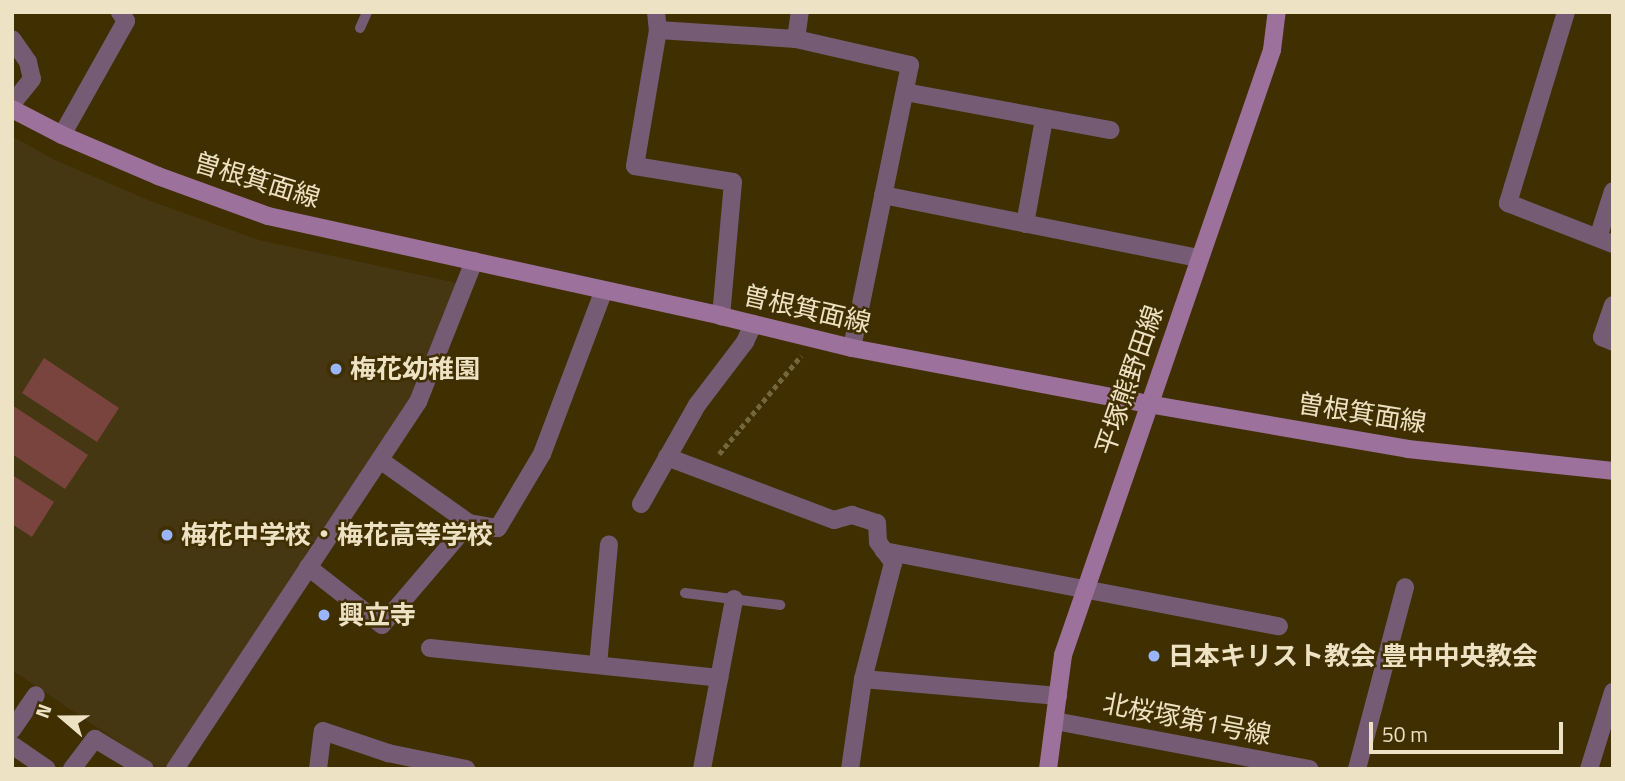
<!DOCTYPE html>
<html>
<head>
<meta charset="utf-8">
<style>
  body { margin:0 }
  #map { position:relative; width:1625px; height:781px; overflow:hidden; background:#402f00; font-family:"Titillium Web","Noto Sans JP",sans-serif }
  div>[style] { position:absolute }
  .built>* { inset:0; background:#463713 }
  .green>* { inset:0; background:#79443d }
  .path>* { height:4.5px; margin-top:-2.25px; transform-origin:0; background:repeating-linear-gradient(90deg,#75663c 0 5px,transparent 0 8.5px) }
  .lane>* { height:10px; margin:-5px; padding:0 5px; transform-origin:5px; border-radius:5px; background:#765b75 }
  .street>* { height:18px; margin:-9px; padding:0 9px; transform-origin:9px; border-radius:9px; background:#765b75 }
  .secondary>* { height:18px; margin:-9px; padding:0 9px; transform-origin:9px; border-radius:9px; background:#9c719b }
  .dots>* { width:19px; height:19px; translate:-50% -50%; box-sizing:border-box; border:4px solid #402f00; border-radius:50% }
  span { translate:-50% -50%; white-space:nowrap; text-align:center; line-height:1.15; -webkit-text-stroke:5px #402f00; paint-order:stroke }
  .street-label { font-size:26px; color:#eee2c4 }
  .poi-label { font-size:26px; color:#eee2c4; font-weight:700 }
  .left { translate:0 -50%; text-align:left }
  .frame { position:absolute; inset:0; border:14px solid #eee2c4; pointer-events:none }
  .north { position:absolute; left:28px; top:683px; width:70px; height:70px; -webkit-text-stroke:5px #402f00; paint-order:stroke; rotate:290deg; font-size:19px; font-weight:700; line-height:28px; text-align:center; color:#eee2c4 }
  .north::after { content:''; display:block; margin:auto; width:24px; height:32px; background:#eee2c4; clip-path:polygon(50% 0,100% 100%,50% 72%,0 100%) }
  .scale { position:absolute; left:1369px; top:722px; width:194px; height:32px; box-sizing:border-box; border:4px solid #eee2c4; border-top:0; padding-left:9px; font-size:21px; line-height:24px; white-space:nowrap; color:#eee2c4; -webkit-text-stroke:5px #402f00; paint-order:stroke }
</style>
</head>
<body>
<div id="map">
  <div class="built">
    <div style="clip-path:polygon(12px 136px,53px 159px,148px 200px,259px 240px,457px 283px,412px 400px,168px 766px,156px 767px,12px 670px)"></div>
  </div>
  <div class="green">
    <div style="clip-path:polygon(44px 358px,119px 408px,97px 442px,22px 393px)"></div>
    <div style="clip-path:polygon(12px 405px,88px 455px,65px 489px,12px 454px)"></div>
    <div style="clip-path:polygon(12px 475px,54px 502px,32px 537px,12px 524px)"></div>
  </div>
  <div class="path">
    <div style="left:719px;top:454px;width:128px;rotate:-50.1deg"></div>
  </div>
  <div class="lane">
    <div style="left:360px;top:28px;width:17px;rotate:-66deg"></div>
    <div style="left:685px;top:593px;width:96px;rotate:7.2deg"></div>
  </div>
  <div class="street">
    <div style="left:656px;top:12px;width:18px;rotate:84deg"></div>
    <div style="left:658px;top:30px;width:138px;rotate:99.6deg"></div>
    <div style="left:635px;top:166px;width:99px;rotate:9.3deg"></div>
    <div style="left:733px;top:182px;width:135px;rotate:95.1deg"></div>
    <div style="left:1566px;top:12px;width:200px;rotate:106.9deg"></div>
    <div style="left:1508px;top:203px;width:113px;rotate:21.3deg"></div>
    <div style="left:658px;top:30px;width:138px;rotate:3.7deg"></div>
    <div style="left:796px;top:39px;width:117px;rotate:12.8deg"></div>
    <div style="left:910px;top:65px;width:289px;rotate:101.6deg"></div>
    <div style="left:12px;top:39px;width:28px;rotate:55deg"></div>
    <div style="left:28px;top:62px;width:17px;rotate:77deg"></div>
    <div style="left:32px;top:79px;width:32px;rotate:129deg"></div>
    <div style="left:796px;top:39px;width:27px;rotate:-82deg"></div>
    <div style="left:905px;top:92px;width:209px;rotate:10.5deg"></div>
    <div style="left:62px;top:135px;width:131px;rotate:-60.7deg"></div>
    <div style="left:126px;top:21px;width:11px;rotate:-124deg"></div>
    <div style="left:883px;top:195px;width:322px;rotate:11.3deg"></div>
    <div style="left:1025px;top:224px;width:107px;rotate:-79.7deg"></div>
    <div style="left:1598px;top:238px;width:49px;rotate:-72.3deg"></div>
    <div style="left:1613px;top:305px;width:34px;rotate:109deg"></div>
    <div style="left:1602px;top:337px;width:12px;rotate:24deg"></div>
    <div style="left:667px;top:457px;width:178px;rotate:20.7deg"></div>
    <div style="left:834px;top:520px;width:19px;rotate:-16deg"></div>
    <div style="left:852px;top:515px;width:26px;rotate:18deg"></div>
    <div style="left:877px;top:523px;width:19px;rotate:87deg"></div>
    <div style="left:878px;top:542px;width:26px;rotate:54deg"></div>
    <div style="left:893px;top:563px;width:120px;rotate:104.5deg"></div>
    <div style="left:863px;top:679px;width:91px;rotate:98.2deg"></div>
    <div style="left:380px;top:460px;width:109px;rotate:35.3deg"></div>
    <div style="left:469px;top:523px;width:29px;rotate:10deg"></div>
    <div style="left:498px;top:528px;width:86px;rotate:-59.3deg"></div>
    <div style="left:542px;top:454px;width:175px;rotate:-69.3deg"></div>
    <div style="left:641px;top:504px;width:114px;rotate:-60.5deg"></div>
    <div style="left:697px;top:405px;width:79px;rotate:-52.7deg"></div>
    <div style="left:745px;top:342px;width:20px;rotate:-66deg"></div>
    <div style="left:884px;top:551px;width:402px;rotate:10.8deg"></div>
    <div style="left:308px;top:567px;width:94px;rotate:38.1deg"></div>
    <div style="left:382px;top:625px;width:134px;rotate:-49.5deg"></div>
    <div style="left:430px;top:648px;width:291px;rotate:5.9deg"></div>
    <div style="left:598px;top:665px;width:121px;rotate:-84.8deg"></div>
    <div style="left:863px;top:679px;width:196px;rotate:5deg"></div>
    <div style="left:1055px;top:721px;width:259px;rotate:10.7deg"></div>
    <div style="left:12px;top:730px;width:42px;rotate:-55.6deg"></div>
    <div style="left:12px;top:745px;width:42px;rotate:34.4deg"></div>
    <div style="left:72px;top:769px;width:38px;rotate:-53deg"></div>
    <div style="left:95px;top:739px;width:58px;rotate:31deg"></div>
    <div style="left:175px;top:769px;width:440px;rotate:-56.5deg"></div>
    <div style="left:418px;top:402px;width:152px;rotate:-68.3deg"></div>
    <div style="left:318px;top:769px;width:38px;rotate:-83deg"></div>
    <div style="left:323px;top:731px;width:69px;rotate:18.7deg"></div>
    <div style="left:388px;top:753px;width:80px;rotate:11.6deg"></div>
    <div style="left:702px;top:769px;width:173px;rotate:-79.3deg"></div>
    <div style="left:1357px;top:769px;width:188px;rotate:-75.2deg"></div>
    <div style="left:1589px;top:769px;width:81px;rotate:-72.7deg"></div>
  </div>
  <div class="secondary">
    <div style="left:12px;top:109px;width:56px;rotate:27.5deg"></div>
    <div style="left:62px;top:135px;width:104px;rotate:23.1deg"></div>
    <div style="left:158px;top:176px;width:117px;rotate:20deg"></div>
    <div style="left:268px;top:216px;width:464px;rotate:12.4deg"></div>
    <div style="left:721px;top:316px;width:135px;rotate:13.7deg"></div>
    <div style="left:852px;top:348px;width:301px;rotate:10.7deg"></div>
    <div style="left:1148px;top:404px;width:264px;rotate:9.8deg"></div>
    <div style="left:1408px;top:449px;width:206px;rotate:6.1deg"></div>
    <div style="left:1048px;top:769px;width:115px;rotate:-82.5deg"></div>
    <div style="left:1063px;top:655px;width:640px;rotate:-70.94deg"></div>
    <div style="left:1272px;top:50px;width:38px;rotate:-83deg"></div>
  </div>
  <div class="dots">
    <div style="left:336px;top:369px;background:#99b5fd"></div>
    <div style="left:167px;top:535px;background:#99b5fd"></div>
    <div style="left:324px;top:615px;background:#99b5fd"></div>
    <div style="left:1154px;top:656px;background:#99b5fd"></div>
  </div>
  <div class="street-label">
    <span style="left:257px;top:180px;rotate:17deg">曽根箕面線</span>
    <span style="left:807px;top:309px;rotate:13deg">曽根箕面線</span>
    <span style="left:1129px;top:380px;rotate:-71deg">平塚熊野田線</span>
    <span style="left:1362px;top:413px;rotate:9deg">曽根箕面線</span>
    <span style="left:1187px;top:719px;rotate:11deg">北桜塚第1号線</span>
  </div>
  <div class="poi-label">
    <span class="left" style="left:350px;top:369px">梅花幼稚園</span>
    <span class="left" style="left:181px;top:535px">梅花中学校・梅花高等学校</span>
    <span class="left" style="left:338px;top:615px">興立寺</span>
    <span class="left" style="left:1168px;top:656px">日本キリスト教会 豊中中央教会</span>
  </div>
  <div class="frame"></div>
  <div class="north">N</div>
  <div class="scale">50 m</div>
</div>
</body>
</html>
